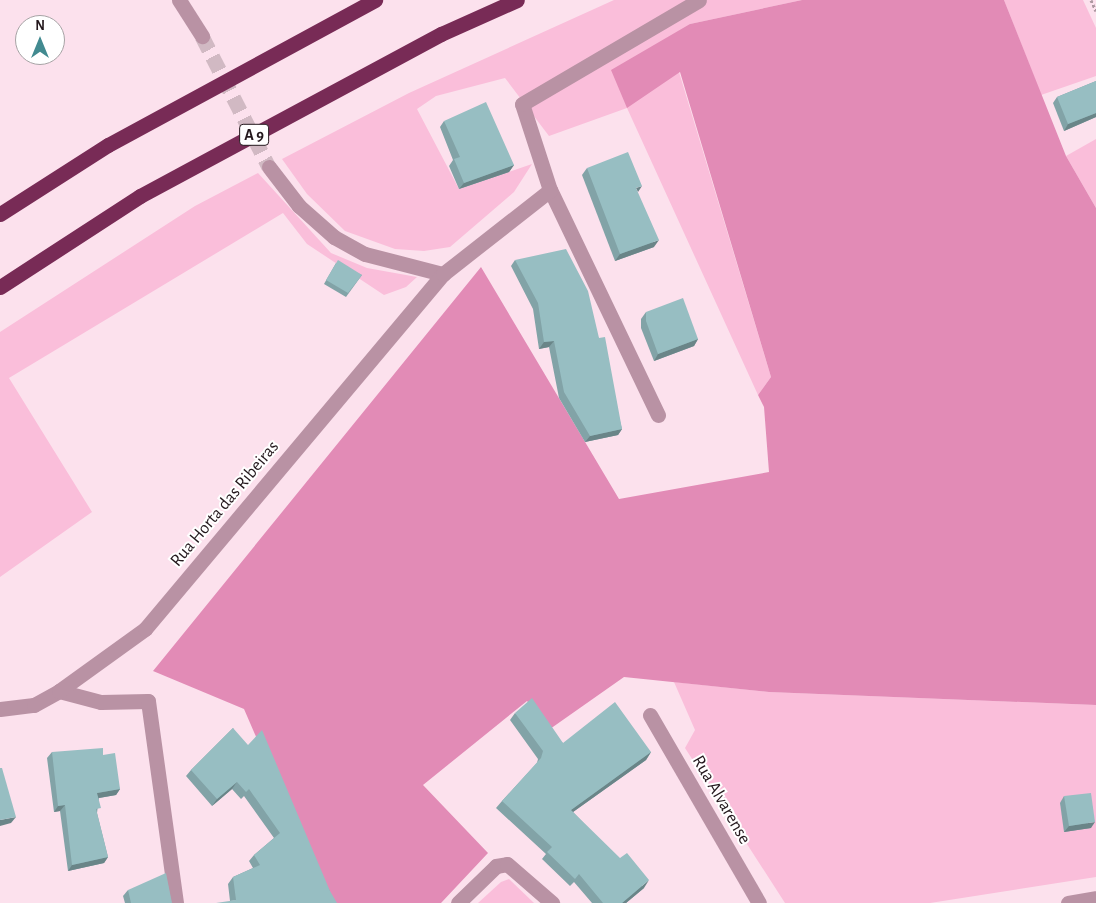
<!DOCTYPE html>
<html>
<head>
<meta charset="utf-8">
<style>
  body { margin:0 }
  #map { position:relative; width:1096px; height:903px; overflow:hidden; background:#fce1ed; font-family:"Alegreya Sans",sans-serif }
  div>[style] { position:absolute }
  .green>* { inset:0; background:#fabeda }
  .forest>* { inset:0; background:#e28bb6 }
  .minor-tunnel>* { height:15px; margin-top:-7.5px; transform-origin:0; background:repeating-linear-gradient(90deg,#d1b9c3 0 15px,transparent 0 23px) }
  .path>* { height:3px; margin-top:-1.5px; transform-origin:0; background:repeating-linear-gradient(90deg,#ad98a1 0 2.5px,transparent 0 5px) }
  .minor>* { height:15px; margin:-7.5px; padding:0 7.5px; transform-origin:7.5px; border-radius:7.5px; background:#b992a4 }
  .highway>* { height:15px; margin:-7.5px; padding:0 7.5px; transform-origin:7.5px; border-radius:7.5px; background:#782b56 }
  .wall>* { inset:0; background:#82a3a7 }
  .shaded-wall>* { inset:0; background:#6a8588 }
  .building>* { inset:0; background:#97bec2 }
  span { translate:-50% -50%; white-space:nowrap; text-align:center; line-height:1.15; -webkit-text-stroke:4px #fff; paint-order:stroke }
  .shield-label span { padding:1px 4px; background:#fff; border:1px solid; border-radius:4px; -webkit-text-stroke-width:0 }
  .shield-label { font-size:16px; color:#24181d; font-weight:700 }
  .street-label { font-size:18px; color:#24181d }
  .north { position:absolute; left:15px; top:15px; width:50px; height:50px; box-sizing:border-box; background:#fff; border:1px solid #a7a3a5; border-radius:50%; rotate:0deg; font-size:14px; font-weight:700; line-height:20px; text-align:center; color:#24181d }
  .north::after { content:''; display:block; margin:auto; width:18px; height:22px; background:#428a90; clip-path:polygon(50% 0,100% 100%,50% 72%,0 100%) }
</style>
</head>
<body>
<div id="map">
  <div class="green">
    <div style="clip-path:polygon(614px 0,802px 0,690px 24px,679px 72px,771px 377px,758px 395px,627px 108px,549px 136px,505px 78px,436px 96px,417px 109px,459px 189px,532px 164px,514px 192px,450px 247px,424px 251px,395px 249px,345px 231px,307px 194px,282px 159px,409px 93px)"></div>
    <div style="clip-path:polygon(1004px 0,1083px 0,1096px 28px,1096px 76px,1041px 95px)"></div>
    <div style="clip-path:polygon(1096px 139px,1096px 208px,1066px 156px)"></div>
    <div style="clip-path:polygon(258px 173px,331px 253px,367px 268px,417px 277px,406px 287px,384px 295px,307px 244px,283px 213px,9px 378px,92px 512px,0 577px,0 332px,195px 206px)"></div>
    <div style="clip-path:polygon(674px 682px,769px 692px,1096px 705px,1096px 877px,930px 903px,785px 903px,685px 748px,695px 730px)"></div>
    <div style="clip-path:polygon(509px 879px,534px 903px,478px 903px,501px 882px)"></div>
  </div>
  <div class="forest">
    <div style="clip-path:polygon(802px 0,1004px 0,1066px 156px,1096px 208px,1096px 705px,769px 692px,624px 677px,550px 729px,527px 701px,423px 785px,488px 853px,441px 903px,328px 903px,244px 709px,153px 671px,481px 267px,619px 499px,769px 472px,764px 407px,758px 395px,771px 377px,680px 72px,627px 108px,611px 70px,690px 24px)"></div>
  </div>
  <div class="minor-tunnel">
    <div style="left:202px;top:36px;width:147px;rotate:62.9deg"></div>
  </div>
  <div class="path">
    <div style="left:1091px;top:0;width:12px;rotate:66deg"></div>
  </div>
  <div class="minor">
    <div style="left:179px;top:0;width:43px;rotate:57.4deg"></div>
    <div style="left:269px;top:167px;width:49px;rotate:52.4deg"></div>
    <div style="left:299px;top:206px;width:47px;rotate:41.5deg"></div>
    <div style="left:334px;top:237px;width:35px;rotate:29deg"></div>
    <div style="left:365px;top:254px;width:81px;rotate:14.4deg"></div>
    <div style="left:658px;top:415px;width:250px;rotate:-115.6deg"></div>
    <div style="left:550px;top:190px;width:90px;rotate:-108deg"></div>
    <div style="left:522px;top:104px;width:205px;rotate:-30.4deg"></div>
    <div style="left:59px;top:691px;width:43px;rotate:14.7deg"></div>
    <div style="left:101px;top:702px;width:47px;rotate:-1.2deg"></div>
    <div style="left:148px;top:701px;width:204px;rotate:82.1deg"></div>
    <div style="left:0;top:709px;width:34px;rotate:-7deg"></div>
    <div style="left:34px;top:705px;width:29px;rotate:-29deg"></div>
    <div style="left:59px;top:691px;width:106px;rotate:-35.8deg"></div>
    <div style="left:145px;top:629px;width:463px;rotate:-50deg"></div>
    <div style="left:443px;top:274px;width:136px;rotate:-38.1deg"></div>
    <div style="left:650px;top:715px;width:217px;rotate:59.9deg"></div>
    <div style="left:458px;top:903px;width:53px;rotate:-44.2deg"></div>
    <div style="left:496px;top:866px;width:11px;rotate:-10deg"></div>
    <div style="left:507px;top:864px;width:60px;rotate:40.9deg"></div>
    <div style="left:1068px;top:903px;width:28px;rotate:-10deg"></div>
  </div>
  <div class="highway">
    <div style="left:0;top:214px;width:128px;rotate:-32.6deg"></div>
    <div style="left:108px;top:145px;width:304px;rotate:-28.5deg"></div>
    <div style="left:0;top:287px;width:167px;rotate:-33deg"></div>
    <div style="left:140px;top:196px;width:342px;rotate:-28.3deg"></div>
    <div style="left:441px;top:34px;width:83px;rotate:-24.1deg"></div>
  </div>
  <div class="wall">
    <div style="clip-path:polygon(1096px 81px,1096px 117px,1064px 131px,1053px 103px,1057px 97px)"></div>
    <div style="clip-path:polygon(444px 121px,514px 165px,509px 172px,459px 189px,449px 166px,453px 160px,440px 127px)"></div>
    <div style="clip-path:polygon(587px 168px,637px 192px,654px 247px,615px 261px,582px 175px)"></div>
    <div style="clip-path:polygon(515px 260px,599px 338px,622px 429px,618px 435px,585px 442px,559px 398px,549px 347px,539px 349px,533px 309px,511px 266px)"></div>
    <div style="clip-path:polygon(336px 263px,362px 275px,346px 297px,324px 284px)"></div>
    <div style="clip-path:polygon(646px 312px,698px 339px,694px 346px,654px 361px,641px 328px,641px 319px)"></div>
    <div style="clip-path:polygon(515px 713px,563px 743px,651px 752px,646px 760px,573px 812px,644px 888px,626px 903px,592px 903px,574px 882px,570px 886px,542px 859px,546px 854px,496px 808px,502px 801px,537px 763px,538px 759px,510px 720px)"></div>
    <div style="clip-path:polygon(233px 728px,330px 891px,230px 901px,228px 884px,233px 877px,253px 868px,249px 861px,254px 855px,274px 838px,244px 796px,241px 799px,232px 789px,212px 806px,186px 776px,191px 770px)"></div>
    <div style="clip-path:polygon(52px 752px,103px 755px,120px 789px,116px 795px,99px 798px,97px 813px,108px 857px,104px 863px,68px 871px,60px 811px,54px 812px,47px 758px)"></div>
    <div style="clip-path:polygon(1064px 796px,1091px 828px,1064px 832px,1060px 803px)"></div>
    <div style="clip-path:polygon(128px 890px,172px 903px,125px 903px,123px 896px)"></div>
  </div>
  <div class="shaded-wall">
    <div style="clip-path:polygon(1096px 113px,1096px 117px,1064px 131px,1068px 124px)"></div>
    <div style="clip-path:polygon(514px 165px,509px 172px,459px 189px,464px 183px)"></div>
    <div style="clip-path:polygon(642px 186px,638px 192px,636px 188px)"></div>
    <div style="clip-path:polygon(659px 240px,654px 247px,615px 261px,620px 254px)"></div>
    <div style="clip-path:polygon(698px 339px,694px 346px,654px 361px,658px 354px)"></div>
    <div style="clip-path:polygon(554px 341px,549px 347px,539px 349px,544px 342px)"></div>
    <div style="clip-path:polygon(622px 429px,618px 435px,585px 442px,590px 436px)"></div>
    <div style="clip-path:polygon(651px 752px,646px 760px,566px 817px,571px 810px)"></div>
    <div style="clip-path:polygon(237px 782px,232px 789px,212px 806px,217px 799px)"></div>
    <div style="clip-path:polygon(120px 789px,116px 795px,93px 799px,97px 793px)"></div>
    <div style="clip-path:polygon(65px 805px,60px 811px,54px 812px,58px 806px)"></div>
    <div style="clip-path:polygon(16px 817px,11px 823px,0 826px,0 820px)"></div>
    <div style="clip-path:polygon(1095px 822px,1091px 828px,1064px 832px,1069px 826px)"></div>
    <div style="clip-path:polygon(108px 857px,104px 863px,68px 871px,72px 865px)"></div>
    <div style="clip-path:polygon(649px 880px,644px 888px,626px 903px,622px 903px)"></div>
  </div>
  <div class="building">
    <div style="clip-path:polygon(1096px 81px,1096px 113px,1068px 124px,1057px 97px)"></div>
    <div style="clip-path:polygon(486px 102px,514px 165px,464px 183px,454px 159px,460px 157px,444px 121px)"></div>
    <div style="clip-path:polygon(628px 152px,642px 186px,636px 188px,659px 240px,620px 254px,587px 168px)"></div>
    <div style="clip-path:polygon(566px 249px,588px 291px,599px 338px,605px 337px,622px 429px,590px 436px,564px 392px,554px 341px,544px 342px,538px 303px,515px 260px)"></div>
    <div style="clip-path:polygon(338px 260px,362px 275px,348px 293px,326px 280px)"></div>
    <div style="clip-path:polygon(683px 298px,698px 339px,658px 354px,646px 321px,646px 312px)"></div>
    <div style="clip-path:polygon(532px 698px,563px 743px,615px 702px,651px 752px,571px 810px,620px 858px,627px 853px,649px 880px,622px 903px,603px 903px,579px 874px,575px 879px,547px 852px,552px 847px,502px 801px,541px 758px,543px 751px,515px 713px)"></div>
    <div style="clip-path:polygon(233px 728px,248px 745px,262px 730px,330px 891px,337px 903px,216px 903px,236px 900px,233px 877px,260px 865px,254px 855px,280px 833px,249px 789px,246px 792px,237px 782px,217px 799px,191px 770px)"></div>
    <div style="clip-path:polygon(103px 748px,103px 755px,115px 753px,120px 789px,97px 793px,101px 808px,96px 809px,108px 857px,72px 865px,65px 805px,58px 806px,52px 752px)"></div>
    <div style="clip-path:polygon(0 768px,2px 768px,16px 817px,0 820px)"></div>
    <div style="clip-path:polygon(1091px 793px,1095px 822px,1069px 826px,1064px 796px)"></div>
    <div style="clip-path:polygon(166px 873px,172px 903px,131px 903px,128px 890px)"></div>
  </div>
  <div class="shield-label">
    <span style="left:254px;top:135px">A 9</span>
  </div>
  <div class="street-label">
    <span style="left:225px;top:504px;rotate:-50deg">Rua Horta das Ribeiras</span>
    <span style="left:721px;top:800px;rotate:60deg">Rua Alvarense</span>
  </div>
  <div class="north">N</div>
</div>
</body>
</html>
